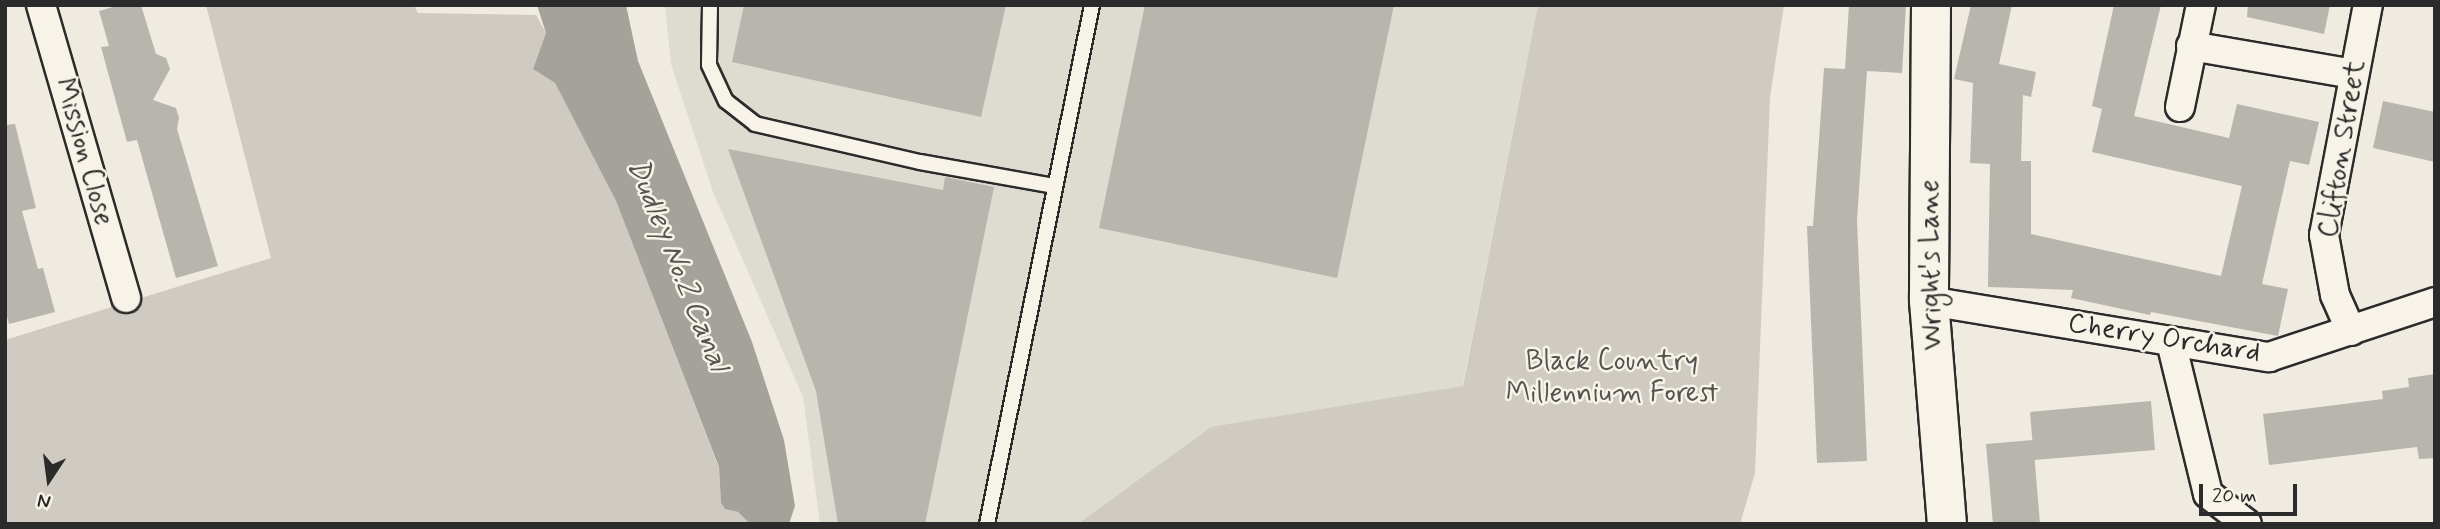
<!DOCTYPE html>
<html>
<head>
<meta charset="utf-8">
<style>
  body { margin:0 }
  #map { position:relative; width:2440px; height:529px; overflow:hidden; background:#efebe0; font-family:Mynerve,sans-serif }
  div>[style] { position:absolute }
  .built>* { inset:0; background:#dedbd1 }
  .green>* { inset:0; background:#cfcbc2 }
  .water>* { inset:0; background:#a4a29a }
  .building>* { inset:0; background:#b8b5ae }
  .roads { filter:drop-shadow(2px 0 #2b2b2b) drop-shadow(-2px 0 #2b2b2b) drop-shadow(0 2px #2b2b2b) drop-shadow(0 -2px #2b2b2b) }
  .lane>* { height:14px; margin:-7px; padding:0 7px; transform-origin:7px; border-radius:7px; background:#f7f3e8 }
  .street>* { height:28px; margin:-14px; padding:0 14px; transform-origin:14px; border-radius:14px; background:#f7f3e8 }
  .secondary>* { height:38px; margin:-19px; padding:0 19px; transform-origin:19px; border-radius:19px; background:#f7f3e8 }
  span { translate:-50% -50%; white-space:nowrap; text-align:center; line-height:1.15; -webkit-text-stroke:5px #f7f3e8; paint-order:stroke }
  .street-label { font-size:28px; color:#2b2b2b }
  .park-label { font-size:28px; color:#545351 }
  .water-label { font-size:30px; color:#555552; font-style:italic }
  .frame { position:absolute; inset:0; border:7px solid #2b2b2b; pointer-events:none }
  .north { position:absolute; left:14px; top:445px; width:70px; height:70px; -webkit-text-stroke:5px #f7f3e8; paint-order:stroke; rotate:193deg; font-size:19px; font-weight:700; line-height:28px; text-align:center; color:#2b2b2b }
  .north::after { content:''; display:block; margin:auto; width:24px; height:32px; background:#2b2b2b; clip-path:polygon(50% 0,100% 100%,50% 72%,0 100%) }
  .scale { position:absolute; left:2199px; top:484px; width:98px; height:32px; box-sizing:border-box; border:4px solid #2b2b2b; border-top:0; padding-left:9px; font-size:21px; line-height:24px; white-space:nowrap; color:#2b2b2b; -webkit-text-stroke:5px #f7f3e8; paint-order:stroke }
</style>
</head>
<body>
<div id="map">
  <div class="built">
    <div style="clip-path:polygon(665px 5px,1538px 5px,1435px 524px,820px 524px,803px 397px,713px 192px,671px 64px)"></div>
  </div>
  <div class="green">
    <div style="clip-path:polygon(206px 5px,414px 5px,418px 13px,536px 15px,546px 33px,533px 69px,555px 83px,616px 201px,719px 468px,721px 503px,726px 509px,738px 512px,750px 524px,5px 524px,5px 340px,271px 258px)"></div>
    <div style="clip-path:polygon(1538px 5px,1784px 5px,1770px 98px,1755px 473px,1740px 524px,1078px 524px,1211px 427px,1463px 386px)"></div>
  </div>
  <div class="water">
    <div style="clip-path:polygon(537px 5px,626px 5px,638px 61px,752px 342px,784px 440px,795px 506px,789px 524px,750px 524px,738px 512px,725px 509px,721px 503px,719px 467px,616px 201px,555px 83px,533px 69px,546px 33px)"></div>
  </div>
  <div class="building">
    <div style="clip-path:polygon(120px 5px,141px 5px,156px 54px,166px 58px,170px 69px,153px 100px,176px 108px,179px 118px,177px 129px,218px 266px,176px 278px,137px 140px,127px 142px,101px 47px,109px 46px,99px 11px)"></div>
    <div style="clip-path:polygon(744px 5px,1006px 5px,981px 117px,732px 62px)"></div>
    <div style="clip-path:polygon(1145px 5px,1394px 5px,1337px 278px,1099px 228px)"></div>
    <div style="clip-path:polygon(1849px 5px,1906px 5px,1902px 73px,1867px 71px,1857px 220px,1867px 461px,1817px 463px,1807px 226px,1813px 226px,1824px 68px,1845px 69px)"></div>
    <div style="clip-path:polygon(1971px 5px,2012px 5px,1999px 64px,2036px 72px,2031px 97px,2023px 95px,2021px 161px,2031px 161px,2031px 234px,2221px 276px,2242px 186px,2092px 152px,2102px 109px,2092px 106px,2114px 5px,2161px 5px,2134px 116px,2229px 138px,2237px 104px,2319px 122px,2309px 165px,2290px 161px,2262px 284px,2288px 289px,2278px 336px,2151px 312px,2150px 315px,2071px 298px,2073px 290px,1988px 287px,1990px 164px,1970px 163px,1973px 83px,1954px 79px)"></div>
    <div style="clip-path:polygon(2248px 5px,2330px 5px,2324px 34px,2247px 17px)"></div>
    <div style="clip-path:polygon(2383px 101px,2435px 112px,2435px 162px,2373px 148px)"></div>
    <div style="clip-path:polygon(15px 124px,36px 208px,22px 211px,38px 269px,43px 268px,55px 312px,9px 324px,5px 309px,5px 125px)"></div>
    <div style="clip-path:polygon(728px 149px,943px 190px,945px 177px,994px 187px,925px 524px,838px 524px,816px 391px)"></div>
    <div style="clip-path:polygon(2435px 374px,2435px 458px,2419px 459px,2417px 447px,2269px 465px,2263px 414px,2383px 399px,2382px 391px,2409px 387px,2408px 378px)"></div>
    <div style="clip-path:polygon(2151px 401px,2155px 450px,2034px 460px,2030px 412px)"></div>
    <div style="clip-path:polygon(2033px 440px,2040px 524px,1993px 524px,1986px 444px)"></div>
  </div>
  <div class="roads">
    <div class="lane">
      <div style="left:710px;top:5px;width:60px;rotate:91deg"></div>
      <div style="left:709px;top:65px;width:40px;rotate:65deg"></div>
      <div style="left:726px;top:101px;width:37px;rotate:38deg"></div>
      <div style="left:755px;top:124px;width:169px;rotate:13deg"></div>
      <div style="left:920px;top:162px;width:137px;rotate:10.1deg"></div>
      <div style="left:987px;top:524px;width:530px;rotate:-78.56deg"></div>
    </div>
    <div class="street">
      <div style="left:41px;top:5px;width:305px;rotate:73.8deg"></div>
      <div style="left:2191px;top:46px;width:164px;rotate:9.8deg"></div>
      <div style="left:2180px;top:107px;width:104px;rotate:-78.4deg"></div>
      <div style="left:1929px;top:301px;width:345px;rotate:9.4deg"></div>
      <div style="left:2269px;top:357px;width:175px;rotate:-18.3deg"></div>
      <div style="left:2351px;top:331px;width:39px;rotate:-114deg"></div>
      <div style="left:2335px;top:295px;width:61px;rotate:-100.4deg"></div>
      <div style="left:2324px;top:235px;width:234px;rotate:-79.2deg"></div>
      <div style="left:2171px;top:342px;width:156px;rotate:76.3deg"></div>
      <div style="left:2208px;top:494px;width:49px;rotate:37.6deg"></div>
    </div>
    <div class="secondary">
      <div style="left:1931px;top:5px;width:296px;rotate:90.4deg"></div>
      <div style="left:1929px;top:301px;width:224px;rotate:85.4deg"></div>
    </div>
  </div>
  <div class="street-label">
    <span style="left:2343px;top:149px;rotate:-81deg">Clifton Street</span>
    <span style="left:83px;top:152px;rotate:74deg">Mission Close</span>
    <span style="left:1932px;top:265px;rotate:-91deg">Wright's Lane</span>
    <span style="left:2164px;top:339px;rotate:9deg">Cherry Orchard</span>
  </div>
  <div class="park-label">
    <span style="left:1612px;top:378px">Black Country<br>Millennium Forest</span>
  </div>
  <div class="water-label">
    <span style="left:677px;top:265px;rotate:68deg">Dudley No.2 Canal</span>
  </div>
  <div class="frame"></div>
  <div class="north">N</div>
  <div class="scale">20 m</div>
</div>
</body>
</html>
